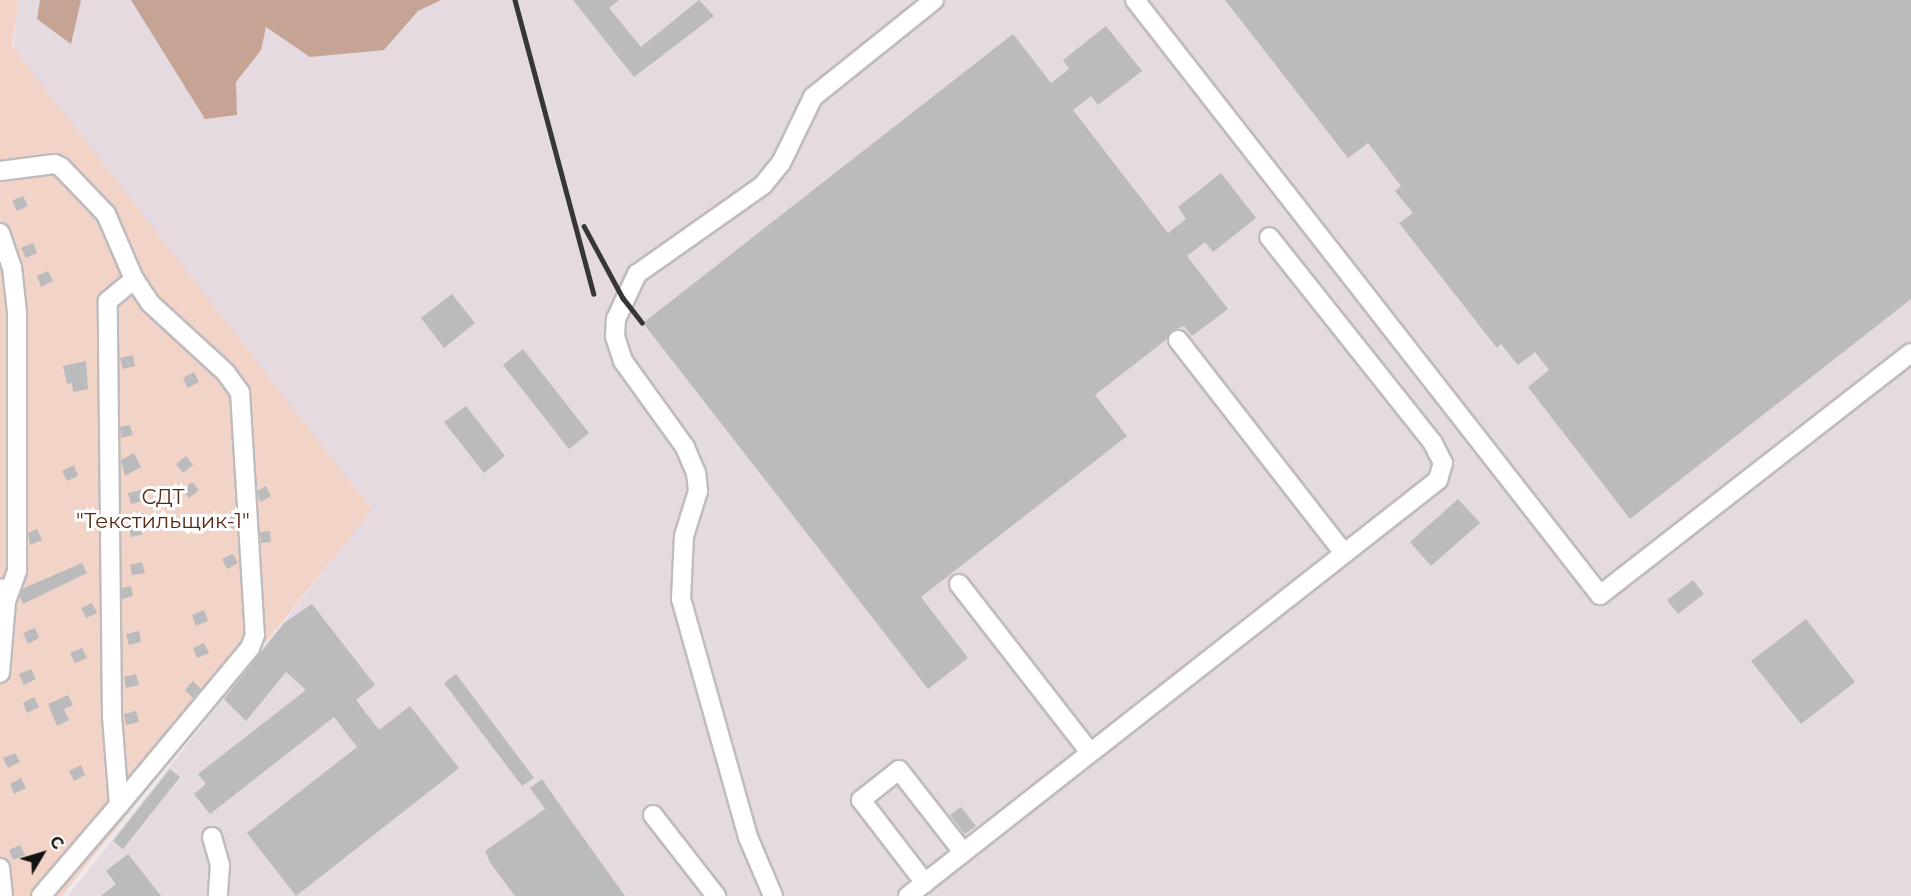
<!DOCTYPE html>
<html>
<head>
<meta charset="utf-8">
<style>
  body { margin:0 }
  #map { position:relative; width:1911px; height:896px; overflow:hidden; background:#eeeaec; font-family:Montserrat,sans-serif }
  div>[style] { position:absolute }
  .built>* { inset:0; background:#e5dae0 }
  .green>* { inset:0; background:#f1d4c7 }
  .forest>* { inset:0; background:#c5a495 }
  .building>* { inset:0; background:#bbbabd }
  .roads { filter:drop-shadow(2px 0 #c0bcbe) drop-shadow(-2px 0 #c0bcbe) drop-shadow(0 2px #c0bcbe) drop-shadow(0 -2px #c0bcbe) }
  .minor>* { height:18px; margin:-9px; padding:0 9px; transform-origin:9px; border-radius:9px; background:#fff }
  .rail>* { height:4.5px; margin:-2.25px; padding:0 2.25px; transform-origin:2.25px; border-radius:2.25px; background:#373637 }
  span { translate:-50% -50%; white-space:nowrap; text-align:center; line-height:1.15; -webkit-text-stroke:6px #fff; paint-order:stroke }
  .park-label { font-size:21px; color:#562913 }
  .north { position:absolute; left:12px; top:824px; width:60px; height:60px; -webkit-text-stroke:4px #fff; paint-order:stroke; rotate:52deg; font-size:16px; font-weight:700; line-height:24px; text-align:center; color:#131213 }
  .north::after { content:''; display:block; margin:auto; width:21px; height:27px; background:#131213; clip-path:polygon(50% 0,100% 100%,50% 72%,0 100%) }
</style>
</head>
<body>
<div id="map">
  <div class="built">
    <div style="clip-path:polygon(19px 0,1911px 0,1911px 896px,68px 896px,370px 512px,13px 48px)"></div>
  </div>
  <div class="green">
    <div style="clip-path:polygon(0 0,19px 0,12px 46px,372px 510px,62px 896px,0 896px)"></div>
  </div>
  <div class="forest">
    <div style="clip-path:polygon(40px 0,81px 0,71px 44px,37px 19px)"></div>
    <div style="clip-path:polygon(131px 0,441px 0,418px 11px,384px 50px,310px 57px,266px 27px,261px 50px,236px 82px,237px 115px,205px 119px)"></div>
  </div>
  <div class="building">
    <div style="clip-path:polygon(573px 0,619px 0,609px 8px,641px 47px,699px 0,714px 16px,634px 77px)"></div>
    <div style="clip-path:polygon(1225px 0,1911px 0,1911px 299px,1630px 519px,1528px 387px,1549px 370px,1535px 352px,1518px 365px,1501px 344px,1497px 348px,1399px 223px,1413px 213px,1395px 191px,1401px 186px,1368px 143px,1348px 158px)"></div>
    <div style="clip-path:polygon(1106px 26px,1142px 71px,1098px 105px,1091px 96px,1073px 110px,1168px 233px,1186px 219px,1178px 207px,1221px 173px,1256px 218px,1213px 252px,1205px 242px,1187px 256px,1228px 309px,1192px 336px,1184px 326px,1172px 331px,1167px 339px,1095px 395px,1127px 436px,921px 597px,968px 658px,928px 689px,643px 323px,1013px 34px,1051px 83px,1069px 69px,1063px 60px)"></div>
    <div style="clip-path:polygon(23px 196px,28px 206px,17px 211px,12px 201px)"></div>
    <div style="clip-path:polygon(33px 243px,37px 253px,26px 258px,21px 248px)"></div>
    <div style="clip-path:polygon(48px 271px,53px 281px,41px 287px,37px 276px)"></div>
    <div style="clip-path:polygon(452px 294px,475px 323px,444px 348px,421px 318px)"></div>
    <div style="clip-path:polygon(523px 349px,589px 433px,569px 449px,503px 365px)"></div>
    <div style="clip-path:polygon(133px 355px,135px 366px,123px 369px,120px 358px)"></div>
    <div style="clip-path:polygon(86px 361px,88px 389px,73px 392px,72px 383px,67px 384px,63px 366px)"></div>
    <div style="clip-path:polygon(194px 372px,199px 382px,188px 388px,183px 378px)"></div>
    <div style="clip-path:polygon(466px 406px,505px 456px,484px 473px,444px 422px)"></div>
    <div style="clip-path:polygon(130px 425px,133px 435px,121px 438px,120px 427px)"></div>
    <div style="clip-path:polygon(134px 453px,141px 467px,125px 476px,121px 460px)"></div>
    <div style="clip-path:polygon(186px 456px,193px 465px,183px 473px,176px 464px)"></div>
    <div style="clip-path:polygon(74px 465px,78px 476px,67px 481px,62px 471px)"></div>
    <div style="clip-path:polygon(192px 482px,199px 490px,189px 498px,182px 490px)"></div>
    <div style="clip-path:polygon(266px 486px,271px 496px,260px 502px,257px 491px)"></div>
    <div style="clip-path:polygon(141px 490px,143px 501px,131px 504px,128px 493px)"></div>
    <div style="clip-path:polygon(1458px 499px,1480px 523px,1431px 566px,1410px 542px)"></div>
    <div style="clip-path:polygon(234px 515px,237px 526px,227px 531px,222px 521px)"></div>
    <div style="clip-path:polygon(141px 524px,144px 534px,131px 537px,129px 526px)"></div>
    <div style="clip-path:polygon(37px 529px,42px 540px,30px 545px,28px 533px)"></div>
    <div style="clip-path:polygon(270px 531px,271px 542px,261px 543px,260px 532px)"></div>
    <div style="clip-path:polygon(233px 554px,238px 563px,227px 569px,222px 559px)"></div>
    <div style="clip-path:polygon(142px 562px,145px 573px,132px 575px,130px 565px)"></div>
    <div style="clip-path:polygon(82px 563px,87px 573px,23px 604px,20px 596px,22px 589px)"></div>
    <div style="clip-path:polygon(1693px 580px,1704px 594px,1678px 614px,1667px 600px)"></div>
    <div style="clip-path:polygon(131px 586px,133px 596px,122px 599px,122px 588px)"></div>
    <div style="clip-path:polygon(92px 603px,97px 613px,86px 618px,81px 608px)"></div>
    <div style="clip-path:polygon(312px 604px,375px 685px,356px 700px,379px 730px,410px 706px,459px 768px,296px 896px,247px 833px,357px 747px,334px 717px,210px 814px,194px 794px,206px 784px,198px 774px,306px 690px,286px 672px,246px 721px,224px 699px,284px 623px)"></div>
    <div style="clip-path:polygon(204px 610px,208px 621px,196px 626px,192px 615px)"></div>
    <div style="clip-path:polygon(1806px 619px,1855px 682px,1801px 724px,1751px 661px)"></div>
    <div style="clip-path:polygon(35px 628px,39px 638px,28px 644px,23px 633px)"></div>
    <div style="clip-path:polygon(139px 631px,141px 642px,129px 645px,126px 634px)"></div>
    <div style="clip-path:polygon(204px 643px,209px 653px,197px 658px,193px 648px)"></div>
    <div style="clip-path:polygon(82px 648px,87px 658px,75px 663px,70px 653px)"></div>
    <div style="clip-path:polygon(31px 669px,36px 679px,24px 685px,19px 674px)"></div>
    <div style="clip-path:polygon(136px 674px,139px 685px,126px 688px,124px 677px)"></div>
    <div style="clip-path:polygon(456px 674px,534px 778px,522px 786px,444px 683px)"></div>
    <div style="clip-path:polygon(193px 681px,201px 689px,193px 698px,185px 690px)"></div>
    <div style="clip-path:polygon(68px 695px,73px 705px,64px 709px,69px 720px,57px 726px,48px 704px)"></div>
    <div style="clip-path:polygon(34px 697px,39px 707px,27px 713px,23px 703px)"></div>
    <div style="clip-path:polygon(136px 711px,139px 722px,126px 725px,124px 714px)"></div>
    <div style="clip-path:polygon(15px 753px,20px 762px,8px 768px,3px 758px)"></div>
    <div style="clip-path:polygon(81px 765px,85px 775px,74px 781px,69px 771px)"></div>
    <div style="clip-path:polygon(170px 769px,180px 777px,123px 849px,113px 841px)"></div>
    <div style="clip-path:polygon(21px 778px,26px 788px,14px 794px,10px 784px)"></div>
    <div style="clip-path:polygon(542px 779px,557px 801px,625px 896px,515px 896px,491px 864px,485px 851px,545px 809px,530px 788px)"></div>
    <div style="clip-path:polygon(961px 807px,976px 826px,965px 834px,950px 815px)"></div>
    <div style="clip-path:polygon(20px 845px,25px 855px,13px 860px,9px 850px)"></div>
    <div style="clip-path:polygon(128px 854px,161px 896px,101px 896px,116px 884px,106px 871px)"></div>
  </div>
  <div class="roads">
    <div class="minor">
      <div style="left:1135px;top:0;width:755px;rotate:51.99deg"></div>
      <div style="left:1600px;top:595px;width:394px;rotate:-37.9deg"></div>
      <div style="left:0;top:171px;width:55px;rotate:-7.3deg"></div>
      <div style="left:55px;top:164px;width:7px;rotate:27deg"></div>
      <div style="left:61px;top:167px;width:65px;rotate:46.2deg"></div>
      <div style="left:106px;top:214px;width:71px;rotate:66.7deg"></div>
      <div style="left:134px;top:279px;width:29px;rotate:56deg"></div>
      <div style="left:150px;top:303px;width:103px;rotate:42.6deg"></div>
      <div style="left:226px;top:373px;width:24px;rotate:54deg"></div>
      <div style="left:240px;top:392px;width:243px;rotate:86.5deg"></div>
      <div style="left:255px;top:635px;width:14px;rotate:111deg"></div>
      <div style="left:250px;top:648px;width:204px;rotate:129.8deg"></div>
      <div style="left:0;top:233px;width:36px;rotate:71deg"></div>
      <div style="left:12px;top:267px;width:45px;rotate:83.7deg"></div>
      <div style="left:17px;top:312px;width:259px;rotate:90deg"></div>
      <div style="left:17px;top:571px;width:32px;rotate:110deg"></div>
      <div style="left:1178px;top:340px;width:270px;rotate:52.1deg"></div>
      <div style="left:959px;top:584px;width:212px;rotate:52.1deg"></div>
      <div style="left:0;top:673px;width:72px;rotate:-85.2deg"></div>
      <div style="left:6px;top:601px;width:13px;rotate:-108deg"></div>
      <div style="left:653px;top:815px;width:103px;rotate:52.1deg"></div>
      <div style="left:212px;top:837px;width:29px;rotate:74deg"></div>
      <div style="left:220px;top:865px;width:31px;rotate:94deg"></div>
      <div style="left:0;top:868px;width:28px;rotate:84deg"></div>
      <div style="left:925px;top:883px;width:105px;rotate:-127.6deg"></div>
      <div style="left:861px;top:800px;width:48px;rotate:-38.3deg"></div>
      <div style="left:899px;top:770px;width:104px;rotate:52deg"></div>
      <div style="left:41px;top:896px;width:120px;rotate:-49.4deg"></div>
      <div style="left:119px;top:805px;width:89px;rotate:-94.5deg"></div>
      <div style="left:112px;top:716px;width:415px;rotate:-90.6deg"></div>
      <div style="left:108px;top:301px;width:34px;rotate:-40deg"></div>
      <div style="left:773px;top:896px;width:64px;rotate:-113deg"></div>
      <div style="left:748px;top:837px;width:247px;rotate:-105.7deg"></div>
      <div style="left:681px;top:599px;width:63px;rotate:-87.3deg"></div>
      <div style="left:684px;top:536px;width:47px;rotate:-72.7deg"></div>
      <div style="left:698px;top:491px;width:18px;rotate:-96deg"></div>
      <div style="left:696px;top:473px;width:28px;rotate:-113deg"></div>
      <div style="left:685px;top:447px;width:106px;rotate:-125.8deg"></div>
      <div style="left:623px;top:361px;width:25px;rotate:-108deg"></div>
      <div style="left:615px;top:337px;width:18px;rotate:-87deg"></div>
      <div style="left:616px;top:319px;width:50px;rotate:-65deg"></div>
      <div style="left:637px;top:274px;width:154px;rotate:-35.2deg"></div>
      <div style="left:763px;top:185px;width:28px;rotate:-51deg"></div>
      <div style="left:781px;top:163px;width:73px;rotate:-64.1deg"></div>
      <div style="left:813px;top:97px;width:155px;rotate:-38.7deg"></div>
      <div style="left:908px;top:896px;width:674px;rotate:-38.13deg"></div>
      <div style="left:1438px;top:480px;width:18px;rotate:-74deg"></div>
      <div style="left:1443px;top:463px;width:22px;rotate:-117deg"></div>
      <div style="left:1433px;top:443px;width:263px;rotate:-128.5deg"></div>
    </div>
  </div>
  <div class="rail">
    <div style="left:515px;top:0;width:304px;rotate:75deg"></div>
    <div style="left:584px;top:226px;width:82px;rotate:61.6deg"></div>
    <div style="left:623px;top:298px;width:31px;rotate:52deg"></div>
  </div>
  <div class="park-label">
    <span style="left:163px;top:509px">СДТ<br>"Текстильщик-1"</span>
  </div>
  <div class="north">С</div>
</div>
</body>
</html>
